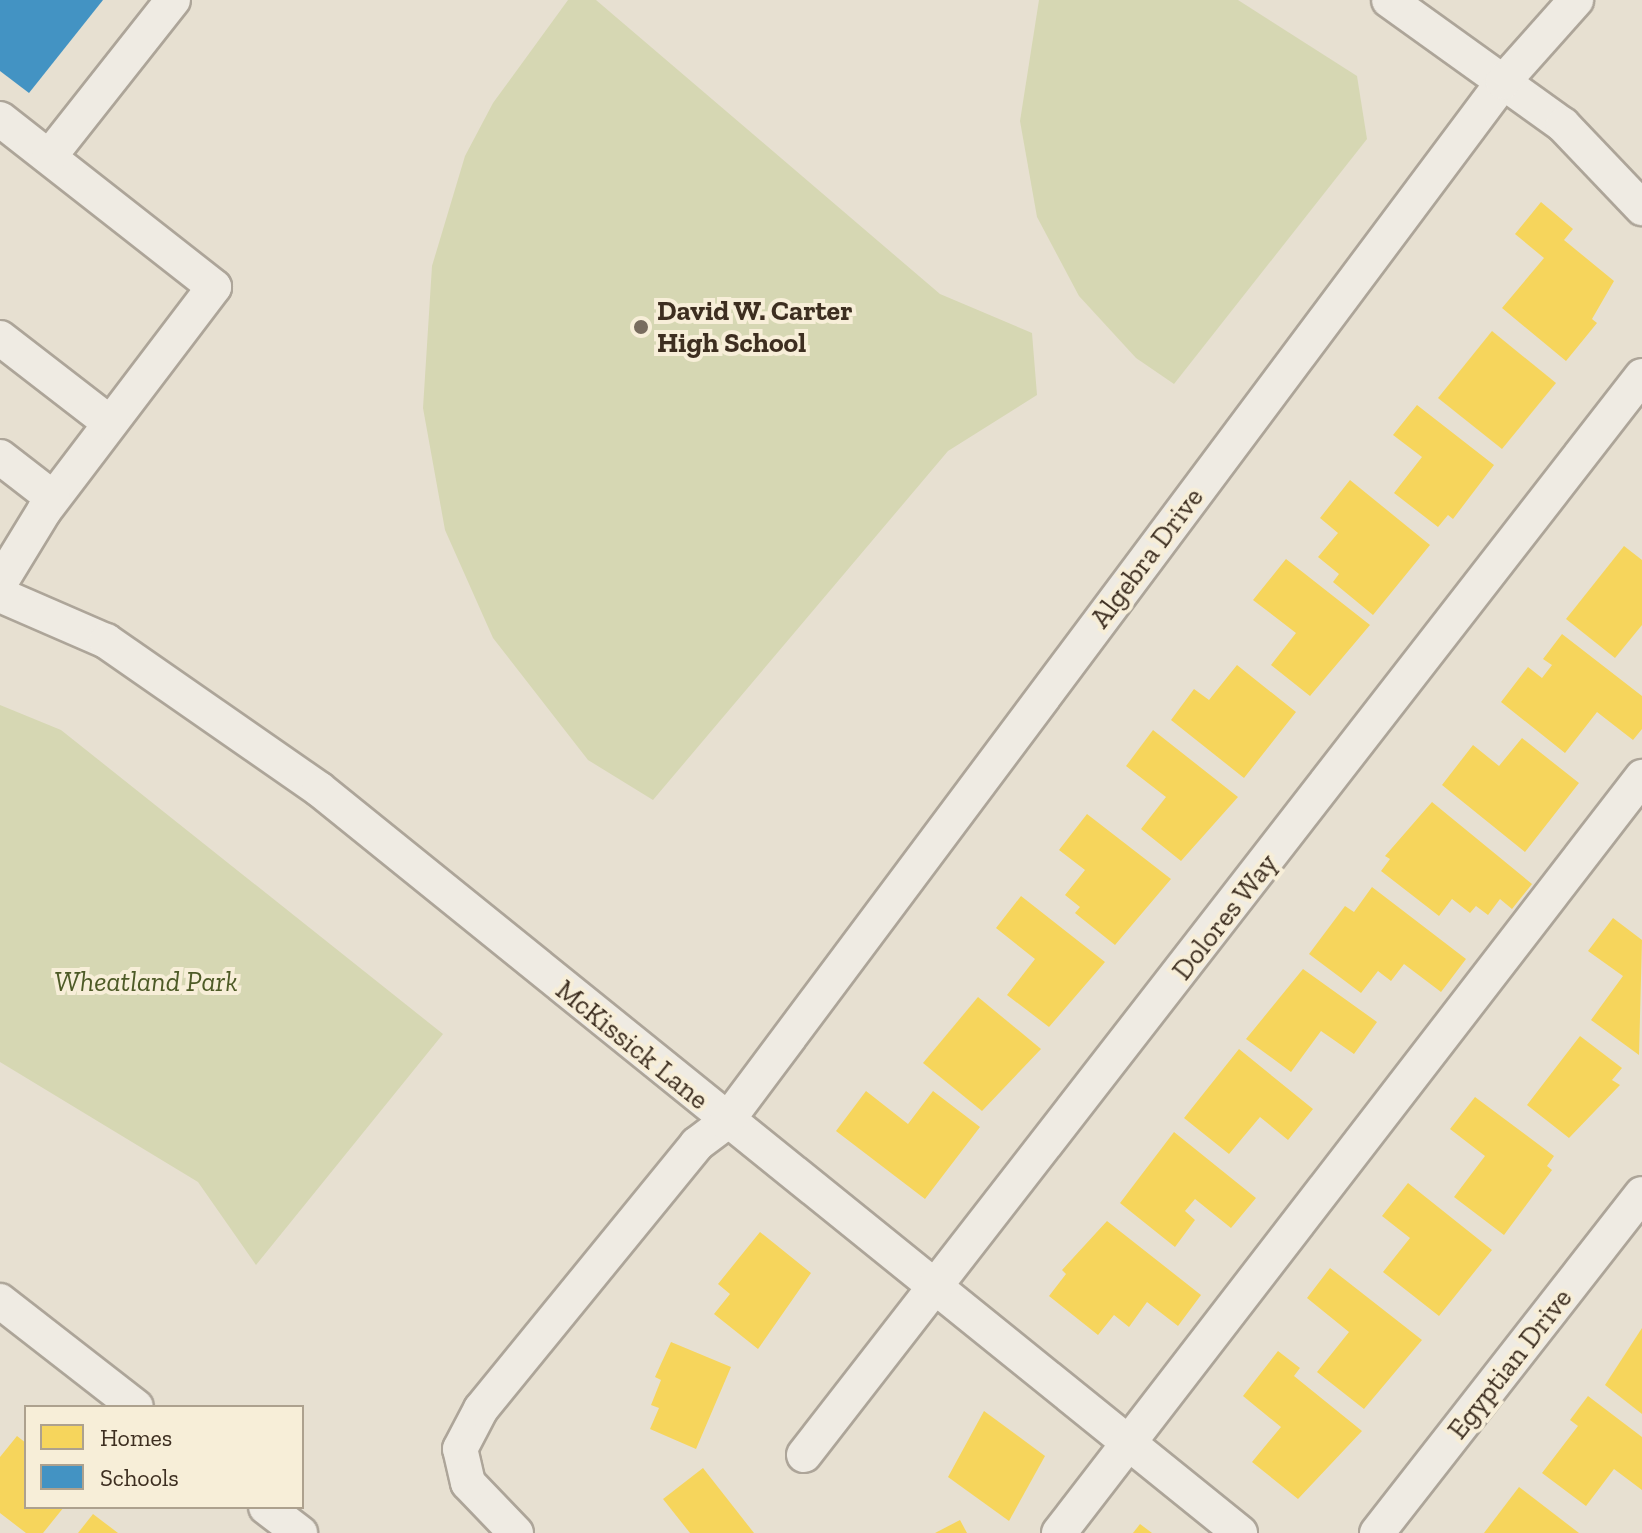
<!DOCTYPE html>
<html>
<head>
<meta charset="utf-8">
<style>
  body { margin:0 }
  #map { position:relative; width:1642px; height:1533px; overflow:hidden; background:#e7e0d1; font-family:"Zilla Slab",serif }
  div>[style] { position:absolute }
  .green>* { inset:0; background:#d6d7b3 }
  .homes>* { inset:0; background:#f6d55c }
  .schools>* { inset:0; background:#4393c3 }
  .roads { filter:drop-shadow(2px 0 #ada599) drop-shadow(-2px 0 #ada599) drop-shadow(0 2px #ada599) drop-shadow(0 -2px #ada599) }
  .minor>* { height:34px; margin:-17px; padding:0 17px; transform-origin:17px; border-radius:17px; background:#efebe3 }
  .dots>* { width:22px; height:22px; translate:-50% -50%; box-sizing:border-box; border:4px solid #f7eed8; border-radius:50% }
  span { translate:-50% -50%; white-space:nowrap; text-align:center; line-height:1.15; -webkit-text-stroke:8px #f7eed8; paint-order:stroke }
  .poi-label { font-size:28px; color:#3d2e20; font-weight:700 }
  .left { translate:0 -50%; text-align:left }
  .street-label { font-size:28px; color:#3d2e20 }
  .park-label { font-size:28px; color:#4d5a26; font-style:italic }
  .legend { position:absolute; left:24px; top:1405px; width:280px; height:104px; box-sizing:border-box; background:#f7eed8; border:2px solid #ada18e; margin:0; padding:10px 14px; list-style:none; font-size:24px; color:#3d2e20 }
  .legend li { display:flex; align-items:center; gap:16px; height:40px }
  .legend b { width:40px; border:2px solid #ada18e }
</style>
</head>
<body>
<div id="map">
  <div class="green">
    <div style="clip-path:polygon(568px 0,596px 0,940px 294px,1032px 333px,1037px 395px,948px 451px,653px 800px,588px 760px,493px 638px,445px 530px,423px 408px,432px 266px,465px 156px,493px 103px)"></div>
    <div style="clip-path:polygon(1039px 0,1238px 0,1357px 76px,1367px 139px,1174px 384px,1136px 358px,1079px 296px,1037px 217px,1020px 121px)"></div>
    <div style="clip-path:polygon(0 705px,61px 730px,443px 1034px,256px 1265px,198px 1182px,0 1062px)"></div>
  </div>
  <div class="homes">
    <div style="clip-path:polygon(1541px 202px,1573px 229px,1564px 240px,1614px 281px,1592px 319px,1597px 323px,1566px 361px,1502px 308px,1544px 258px,1515px 234px)"></div>
    <div style="clip-path:polygon(1492px 331px,1556px 383px,1502px 449px,1438px 398px)"></div>
    <div style="clip-path:polygon(1417px 405px,1494px 465px,1453px 519px,1448px 515px,1438px 527px,1394px 493px,1422px 457px,1393px 435px)"></div>
    <div style="clip-path:polygon(1350px 480px,1430px 545px,1373px 615px,1333px 582px,1339px 574px,1318px 557px,1338px 533px,1320px 518px)"></div>
    <div style="clip-path:polygon(1624px 546px,1642px 560px,1642px 625px,1615px 658px,1566px 619px)"></div>
    <div style="clip-path:polygon(1286px 559px,1370px 625px,1310px 696px,1271px 665px,1296px 633px,1253px 600px)"></div>
    <div style="clip-path:polygon(1562px 634px,1642px 696px,1642px 729px,1633px 740px,1597px 712px,1565px 753px,1501px 702px,1528px 667px,1542px 678px,1552px 665px,1543px 659px)"></div>
    <div style="clip-path:polygon(1237px 665px,1296px 712px,1244px 778px,1171px 720px,1194px 689px,1209px 700px)"></div>
    <div style="clip-path:polygon(1153px 730px,1238px 797px,1181px 861px,1141px 829px,1166px 797px,1126px 766px)"></div>
    <div style="clip-path:polygon(1522px 738px,1579px 783px,1525px 852px,1442px 785px,1473px 745px,1499px 766px)"></div>
    <div style="clip-path:polygon(1432px 802px,1532px 884px,1512px 909px,1500px 899px,1488px 915px,1476px 906px,1470px 913px,1452px 899px,1439px 916px,1381px 871px,1390px 859px,1385px 856px)"></div>
    <div style="clip-path:polygon(1087px 814px,1171px 879px,1115px 945px,1075px 913px,1080px 907px,1065px 895px,1085px 870px,1059px 850px)"></div>
    <div style="clip-path:polygon(1372px 887px,1466px 959px,1441px 992px,1404px 964px,1391px 981px,1378px 971px,1361px 993px,1309px 954px,1345px 906px,1354px 912px)"></div>
    <div style="clip-path:polygon(1021px 896px,1105px 962px,1049px 1027px,1007px 995px,1035px 959px,996px 928px)"></div>
    <div style="clip-path:polygon(1613px 918px,1642px 940px,1639px 1055px,1591px 1020px,1623px 976px,1588px 951px)"></div>
    <div style="clip-path:polygon(1303px 969px,1377px 1022px,1354px 1054px,1321px 1031px,1291px 1072px,1246px 1039px)"></div>
    <div style="clip-path:polygon(978px 997px,1041px 1049px,982px 1111px,923px 1063px)"></div>
    <div style="clip-path:polygon(1580px 1036px,1622px 1068px,1612px 1080px,1620px 1085px,1569px 1138px,1527px 1105px)"></div>
    <div style="clip-path:polygon(1239px 1049px,1313px 1109px,1288px 1140px,1260px 1117px,1229px 1154px,1184px 1118px)"></div>
    <div style="clip-path:polygon(866px 1091px,908px 1124px,933px 1091px,980px 1127px,925px 1199px,836px 1131px)"></div>
    <div style="clip-path:polygon(1475px 1097px,1554px 1156px,1547px 1166px,1552px 1170px,1504px 1235px,1454px 1197px,1485px 1156px,1450px 1129px)"></div>
    <div style="clip-path:polygon(1174px 1132px,1256px 1198px,1231px 1228px,1195px 1199px,1185px 1211px,1195px 1220px,1175px 1247px,1120px 1203px)"></div>
    <div style="clip-path:polygon(1408px 1183px,1492px 1250px,1439px 1316px,1383px 1272px,1410px 1238px,1382px 1216px)"></div>
    <div style="clip-path:polygon(1107px 1221px,1201px 1295px,1178px 1326px,1147px 1302px,1129px 1327px,1114px 1315px,1098px 1335px,1049px 1296px,1066px 1274px,1062px 1270px)"></div>
    <div style="clip-path:polygon(760px 1232px,811px 1273px,758px 1349px,714px 1314px,730px 1294px,718px 1284px)"></div>
    <div style="clip-path:polygon(1330px 1268px,1422px 1340px,1364px 1409px,1317px 1372px,1349px 1332px,1307px 1298px)"></div>
    <div style="clip-path:polygon(1642px 1328px,1642px 1414px,1605px 1385px)"></div>
    <div style="clip-path:polygon(671px 1342px,731px 1367px,696px 1449px,650px 1429px,659px 1408px,651px 1405px,661px 1380px,655px 1377px)"></div>
    <div style="clip-path:polygon(1278px 1351px,1300px 1368px,1294px 1376px,1362px 1431px,1298px 1499px,1252px 1462px,1281px 1427px,1243px 1396px)"></div>
    <div style="clip-path:polygon(1588px 1396px,1642px 1437px,1642px 1490px,1614px 1469px,1586px 1506px,1542px 1473px,1578px 1426px,1570px 1420px)"></div>
    <div style="clip-path:polygon(984px 1411px,1045px 1456px,1009px 1521px,948px 1477px)"></div>
    <div style="clip-path:polygon(17px 1436px,26px 1443px,26px 1507px,64px 1507px,43px 1533px,26px 1533px,0 1513px,0 1457px)"></div>
    <div style="clip-path:polygon(703px 1468px,754px 1533px,690px 1533px,663px 1499px)"></div>
    <div style="clip-path:polygon(1519px 1487px,1579px 1533px,1484px 1533px)"></div>
    <div style="clip-path:polygon(93px 1514px,118px 1533px,78px 1533px)"></div>
    <div style="clip-path:polygon(960px 1520px,967px 1533px,935px 1533px)"></div>
    <div style="clip-path:polygon(1140px 1524px,1152px 1533px,1133px 1533px)"></div>
  </div>
  <div class="schools">
    <div style="clip-path:polygon(0 0,103px 0,29px 93px,0 71px)"></div>
  </div>
  <div class="roads">
    <div class="minor">
      <div style="left:1389px;top:0;width:214px;rotate:35.7deg"></div>
      <div style="left:1563px;top:125px;width:115px;rotate:46.4deg"></div>
      <div style="left:0;top:119px;width:272px;rotate:38.1deg"></div>
      <div style="left:214px;top:287px;width:281px;rotate:127.2deg"></div>
      <div style="left:44px;top:511px;width:84px;rotate:121.4deg"></div>
      <div style="left:49px;top:157px;width:200px;rotate:-51.7deg"></div>
      <div style="left:0;top:338px;width:139px;rotate:37.7deg"></div>
      <div style="left:0;top:457px;width:67px;rotate:37.7deg"></div>
      <div style="left:0;top:595px;width:116px;rotate:23.5deg"></div>
      <div style="left:106px;top:641px;width:259px;rotate:34.8deg"></div>
      <div style="left:319px;top:789px;width:1184px;rotate:38.93deg"></div>
      <div style="left:0;top:1301px;width:172px;rotate:37.9deg"></div>
      <div style="left:804px;top:1455px;width:1366px;rotate:-52.17deg"></div>
      <div style="left:266px;top:1507px;width:43px;rotate:37.4deg"></div>
      <div style="left:516px;top:1533px;width:69px;rotate:-133.8deg"></div>
      <div style="left:468px;top:1483px;width:35px;rotate:-103deg"></div>
      <div style="left:460px;top:1449px;width:45px;rotate:-62.3deg"></div>
      <div style="left:481px;top:1409px;width:342px;rotate:-50.8deg"></div>
      <div style="left:697px;top:1144px;width:36px;rotate:-37deg"></div>
      <div style="left:726px;top:1122px;width:1298px;rotate:-53.24deg"></div>
      <div style="left:1503px;top:82px;width:110px;rotate:-48.3deg"></div>
      <div style="left:1059px;top:1533px;width:955px;rotate:-52.36deg"></div>
      <div style="left:1377px;top:1533px;width:430px;rotate:-52deg"></div>
    </div>
  </div>
  <div class="dots">
    <div style="left:641px;top:327px;background:#786c5e"></div>
  </div>
  <div class="poi-label">
    <span class="left" style="left:657px;top:327px">David W. Carter<br>High School</span>
  </div>
  <div class="street-label">
    <span style="left:1147px;top:558px;rotate:-53deg">Algebra Drive</span>
    <span style="left:1225px;top:917px;rotate:-52deg">Dolores Way</span>
    <span style="left:632px;top:1045px;rotate:39deg">McKissick Lane</span>
    <span style="left:1510px;top:1364px;rotate:-52deg">Egyptian Drive</span>
  </div>
  <div class="park-label">
    <span style="left:146px;top:982px">Wheatland Park</span>
  </div>
  <ul class="legend">
  <li><b style="height:22px;background:#f6d55c"></b>Homes</li>
  <li><b style="height:22px;background:#4393c3"></b>Schools</li>
  </ul>
</div>
</body>
</html>
